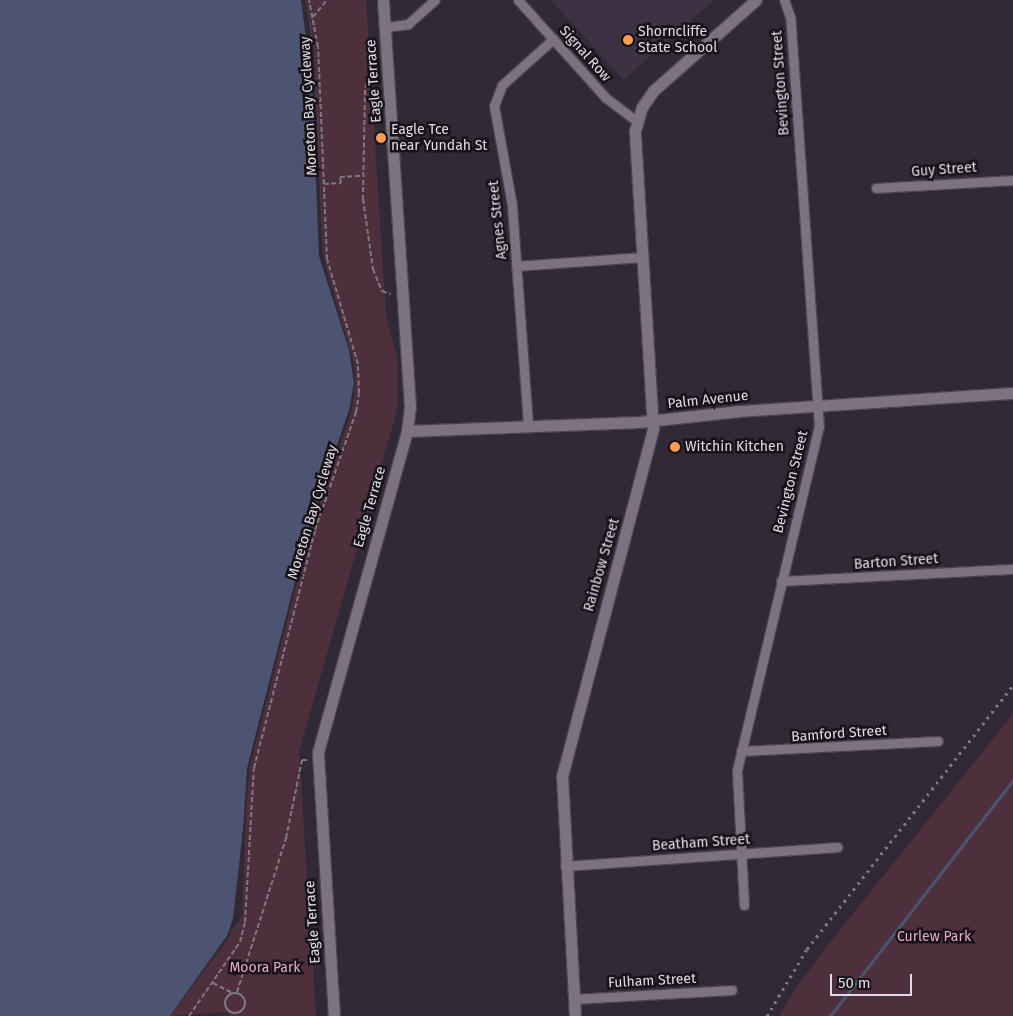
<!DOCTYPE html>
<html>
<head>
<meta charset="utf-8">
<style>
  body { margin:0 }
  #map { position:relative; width:1013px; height:1016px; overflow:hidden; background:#312936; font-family:"Fira Sans",sans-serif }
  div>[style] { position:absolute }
  .built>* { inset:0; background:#3d3144 }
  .green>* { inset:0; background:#4d303c }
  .water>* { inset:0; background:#4c5472 }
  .pier>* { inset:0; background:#312936 }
  .stream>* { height:3px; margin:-1.5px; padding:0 1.5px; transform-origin:1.5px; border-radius:1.5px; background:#4c5472 }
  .path>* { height:2px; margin-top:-1px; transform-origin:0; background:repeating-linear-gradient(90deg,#7f7883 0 5px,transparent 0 7.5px) }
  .path>.ring { margin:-1px; padding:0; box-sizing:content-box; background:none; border:2px solid #7f7883; border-radius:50% }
  .roads { filter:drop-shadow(1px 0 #4d4651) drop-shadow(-1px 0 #4d4651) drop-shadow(0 1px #4d4651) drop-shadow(0 -1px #4d4651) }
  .minor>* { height:9px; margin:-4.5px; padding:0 4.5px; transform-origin:4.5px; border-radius:4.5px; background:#7c7282 }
  .tertiary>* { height:11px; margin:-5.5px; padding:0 5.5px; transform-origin:5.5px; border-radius:5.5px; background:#7c7282 }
  .rail>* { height:3px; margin-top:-1.5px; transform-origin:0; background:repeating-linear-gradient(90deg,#827b86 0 2.5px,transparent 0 7.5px) }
  .dots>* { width:14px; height:14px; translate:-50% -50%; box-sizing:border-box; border:2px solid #171319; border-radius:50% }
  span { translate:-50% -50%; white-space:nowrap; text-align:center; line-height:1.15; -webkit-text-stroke:5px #171319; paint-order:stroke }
  .poi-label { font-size:14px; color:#e1dce4 }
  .left { translate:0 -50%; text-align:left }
  .street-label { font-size:14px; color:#e1dce4 }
  .park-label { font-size:14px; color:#ecacc5 }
  .scale { position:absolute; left:830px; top:974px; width:82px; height:22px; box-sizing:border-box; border:2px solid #e1dce4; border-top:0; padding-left:6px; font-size:15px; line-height:18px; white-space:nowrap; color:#e1dce4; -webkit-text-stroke:4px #171319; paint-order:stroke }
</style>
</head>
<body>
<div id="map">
  <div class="built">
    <div style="clip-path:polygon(551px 0,714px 0,623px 80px)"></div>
  </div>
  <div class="green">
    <div style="clip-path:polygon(303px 0,366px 0,386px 315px,398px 361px,398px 407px,299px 751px,316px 1016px,231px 1016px,227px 1012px,170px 1016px,242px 917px,248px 765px,320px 253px)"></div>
    <div style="clip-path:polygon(1013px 714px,1013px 1016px,779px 1016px,798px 985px,835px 936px)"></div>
  </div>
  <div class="water">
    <div style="clip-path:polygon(0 0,306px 0,311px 29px,316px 84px,323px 256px,354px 362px,356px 383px,352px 411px,310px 532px,250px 768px,233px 918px,227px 936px,170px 1016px,0 1016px)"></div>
  </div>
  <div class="pier">
    <div style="clip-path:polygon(301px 0,306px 0,314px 53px,323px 256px,354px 362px,356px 383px,352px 411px,310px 532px,250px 768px,240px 876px,247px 768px,308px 531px,349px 410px,354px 383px,349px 350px,319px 256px,312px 84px)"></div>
    <div style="clip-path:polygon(236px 917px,229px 938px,170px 1016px,227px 936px)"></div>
  </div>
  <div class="stream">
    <div style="left:830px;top:1016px;width:299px;rotate:-52.2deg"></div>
  </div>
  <div class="path">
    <div style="left:313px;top:17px;width:22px;rotate:-51deg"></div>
    <div style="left:376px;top:75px;width:7px;rotate:172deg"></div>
    <div style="left:369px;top:76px;width:15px;rotate:106deg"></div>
    <div style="left:365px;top:90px;width:109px;rotate:91.1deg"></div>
    <div style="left:363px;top:199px;width:71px;rotate:81.9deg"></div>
    <div style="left:373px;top:269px;width:24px;rotate:68deg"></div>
    <div style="left:382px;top:291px;width:9px;rotate:21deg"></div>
    <div style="left:324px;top:184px;width:17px;rotate:-3deg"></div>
    <div style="left:341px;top:183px;width:6px;rotate:-99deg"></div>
    <div style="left:340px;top:177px;width:22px;rotate:-3deg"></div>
    <div style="left:213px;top:983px;width:22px;rotate:27deg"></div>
    <div style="left:237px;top:992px;width:162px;rotate:-72.3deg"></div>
    <div style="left:286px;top:838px;width:80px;rotate:-78.4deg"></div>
    <div style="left:302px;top:760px;width:6px"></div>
    <div class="ring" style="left:225px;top:993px;width:18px;height:18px"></div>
    <div style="left:189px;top:1016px;width:90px;rotate:-55.4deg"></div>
    <div style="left:240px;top:942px;width:21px;rotate:-76deg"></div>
    <div style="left:245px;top:922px;width:154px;rotate:-86.7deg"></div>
    <div style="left:254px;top:768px;width:246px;rotate:-75.6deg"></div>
    <div style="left:315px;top:530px;width:125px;rotate:-70.8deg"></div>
    <div style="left:356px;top:412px;width:19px;rotate:-81deg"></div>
    <div style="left:359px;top:393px;width:29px;rotate:-92deg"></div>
    <div style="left:358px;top:364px;width:109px;rotate:-106.4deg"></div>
    <div style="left:327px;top:259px;width:212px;rotate:-92.4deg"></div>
    <div style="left:318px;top:47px;width:48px;rotate:-100.8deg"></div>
  </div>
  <div class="roads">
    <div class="minor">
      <div style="left:518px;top:0;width:132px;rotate:48.1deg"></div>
      <div style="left:606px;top:98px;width:39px;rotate:37deg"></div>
      <div style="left:385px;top:27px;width:23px;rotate:-7deg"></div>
      <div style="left:408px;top:24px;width:36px;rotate:-42deg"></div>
      <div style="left:876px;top:188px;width:137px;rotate:-3.3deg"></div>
      <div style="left:516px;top:266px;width:126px;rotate:-4.1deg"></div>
      <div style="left:528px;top:424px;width:220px;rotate:-94.2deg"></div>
      <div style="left:512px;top:205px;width:101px;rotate:-100.3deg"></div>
      <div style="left:494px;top:106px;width:22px;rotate:-69deg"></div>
      <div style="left:502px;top:85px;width:69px;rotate:-42deg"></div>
      <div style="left:781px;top:581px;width:232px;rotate:-3deg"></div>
      <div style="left:741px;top:751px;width:197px;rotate:-2.9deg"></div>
      <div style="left:565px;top:866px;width:273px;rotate:-4deg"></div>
      <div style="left:744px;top:905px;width:135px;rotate:-93deg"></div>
      <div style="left:737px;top:770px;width:353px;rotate:-76.6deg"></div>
      <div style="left:819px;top:427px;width:411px;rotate:-94deg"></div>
      <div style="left:790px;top:17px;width:18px;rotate:-109deg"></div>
      <div style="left:574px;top:999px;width:158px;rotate:-3.3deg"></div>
    </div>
    <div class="tertiary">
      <div style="left:407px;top:431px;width:232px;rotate:-2.2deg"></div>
      <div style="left:639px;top:422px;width:101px;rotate:-6.3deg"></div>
      <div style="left:739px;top:411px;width:275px;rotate:-3.8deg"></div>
      <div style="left:334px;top:1016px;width:264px;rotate:-93.5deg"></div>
      <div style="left:318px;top:752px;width:333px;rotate:-74.5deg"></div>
      <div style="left:407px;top:431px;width:24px;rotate:-83deg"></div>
      <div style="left:410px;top:407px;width:408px;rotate:-93.8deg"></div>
      <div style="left:575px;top:1016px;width:240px;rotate:-93.1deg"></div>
      <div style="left:562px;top:776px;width:359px;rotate:-75.3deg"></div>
      <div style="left:653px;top:429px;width:299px;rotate:-93.5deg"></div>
      <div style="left:635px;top:131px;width:25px;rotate:-74deg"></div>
      <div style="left:642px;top:107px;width:19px;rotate:-55deg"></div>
      <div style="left:653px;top:91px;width:137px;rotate:-41.5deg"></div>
    </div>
  </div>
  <div class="rail">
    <div style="left:767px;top:1016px;width:78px;rotate:-59.2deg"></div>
    <div style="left:807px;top:949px;width:335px;rotate:-52deg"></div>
  </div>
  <div class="dots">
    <div style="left:628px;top:40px;background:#fd9d54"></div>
    <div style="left:381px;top:138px;background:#fd9d54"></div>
    <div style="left:675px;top:447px;background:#fd9d54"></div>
  </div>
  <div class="poi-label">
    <span class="left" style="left:638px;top:40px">Shorncliffe<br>State School</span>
    <span class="left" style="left:391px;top:138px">Eagle Tce<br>near Yundah St</span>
    <span class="left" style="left:685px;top:447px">Witchin Kitchen</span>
  </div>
  <div class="street-label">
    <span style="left:585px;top:54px;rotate:48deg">Signal Row</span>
    <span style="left:374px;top:81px;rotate:-94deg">Eagle Terrace</span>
    <span style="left:781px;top:83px;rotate:-94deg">Bevington Street</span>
    <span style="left:309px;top:106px;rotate:-93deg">Moreton Bay Cycleway</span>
    <span style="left:944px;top:170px;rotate:-4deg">Guy Street</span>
    <span style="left:498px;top:220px;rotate:-96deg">Agnes Street</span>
    <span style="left:708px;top:400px;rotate:-6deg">Palm Avenue</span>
    <span style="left:791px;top:482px;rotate:-76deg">Bevington Street</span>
    <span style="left:370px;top:507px;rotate:-74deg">Eagle Terrace</span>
    <span style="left:313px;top:512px;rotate:-73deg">Moreton Bay Cycleway</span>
    <span style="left:896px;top:562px;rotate:-4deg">Barton Street</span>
    <span style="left:602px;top:565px;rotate:-74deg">Rainbow Street</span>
    <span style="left:839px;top:734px;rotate:-4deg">Bamford Street</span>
    <span style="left:701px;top:843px;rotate:-4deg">Beatham Street</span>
    <span style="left:313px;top:922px;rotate:-94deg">Eagle Terrace</span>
    <span style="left:652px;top:981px;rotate:-3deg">Fulham Street</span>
  </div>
  <div class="park-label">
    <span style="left:934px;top:937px">Curlew Park</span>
    <span style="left:265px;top:968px">Moora Park</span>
  </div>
  <div class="scale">50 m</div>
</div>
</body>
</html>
